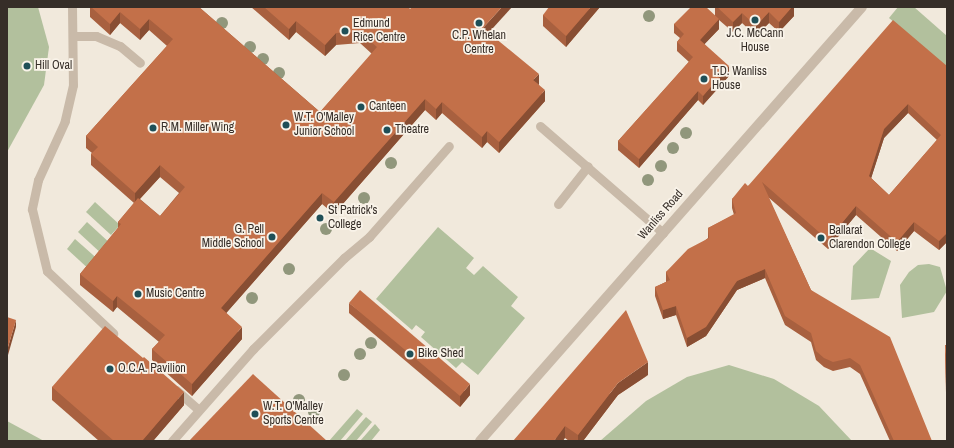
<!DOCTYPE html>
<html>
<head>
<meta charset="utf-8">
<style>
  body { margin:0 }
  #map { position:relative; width:954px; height:448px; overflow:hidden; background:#f1e9dc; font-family:"Archivo Narrow",sans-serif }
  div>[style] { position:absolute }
  .green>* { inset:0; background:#b2c09d }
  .service>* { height:9px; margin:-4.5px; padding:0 4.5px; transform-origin:4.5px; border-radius:4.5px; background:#c9baa9 }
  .minor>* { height:10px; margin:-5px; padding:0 5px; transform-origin:5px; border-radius:5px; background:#c9baa9 }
  .trees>* { width:12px; height:12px; margin:-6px; border-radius:50%; background:#91977c }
  .wall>* { inset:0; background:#a8603f }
  .shaded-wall>* { inset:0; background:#884e33 }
  .building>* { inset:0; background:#c37049 }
  .dots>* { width:11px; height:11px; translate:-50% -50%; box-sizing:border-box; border:2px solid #f9f3e9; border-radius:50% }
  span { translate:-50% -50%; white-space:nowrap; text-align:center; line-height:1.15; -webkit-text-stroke:3.5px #f9f3e9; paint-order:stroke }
  .poi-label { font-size:12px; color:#362e28 }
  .left { translate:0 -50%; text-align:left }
  .right { translate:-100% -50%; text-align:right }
  .street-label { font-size:12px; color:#362e28 }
  .frame { position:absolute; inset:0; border:8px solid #362e28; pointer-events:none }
</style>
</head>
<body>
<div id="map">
  <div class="green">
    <div style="clip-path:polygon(7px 7px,38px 7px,49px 47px,44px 85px,7px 152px)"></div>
    <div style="clip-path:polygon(898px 7px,914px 7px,947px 36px,947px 67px,889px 18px)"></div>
    <div style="clip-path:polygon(95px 202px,120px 225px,111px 235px,86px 212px)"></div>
    <div style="clip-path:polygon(87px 222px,112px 245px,103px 255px,78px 232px)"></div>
    <div style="clip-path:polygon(438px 227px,474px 258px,466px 268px,474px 275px,483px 266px,518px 297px,511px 306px,525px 318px,478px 375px,462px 362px,456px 368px,421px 337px,425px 332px,416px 325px,412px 330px,376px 299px)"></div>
    <div style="clip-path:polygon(75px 239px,101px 262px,92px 272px,67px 249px)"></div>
    <div style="clip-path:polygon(870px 248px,891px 261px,879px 298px,851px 300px,853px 266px)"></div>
    <div style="clip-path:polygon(929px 264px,940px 267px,947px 291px,934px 312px,902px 318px,900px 285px,909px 272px,918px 265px)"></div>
    <div style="clip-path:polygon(729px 365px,774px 379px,819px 406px,852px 441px,600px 441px,646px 401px,687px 377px)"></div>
    <div style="clip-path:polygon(357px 409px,363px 414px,340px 441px,329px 441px)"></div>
    <div style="clip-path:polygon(366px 417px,372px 422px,356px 441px,345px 441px)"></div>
    <div style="clip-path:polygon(7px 421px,44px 441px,7px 441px)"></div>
    <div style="clip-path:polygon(375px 424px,380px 430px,371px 441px,360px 441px)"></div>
  </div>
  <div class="service">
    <div style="left:72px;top:7px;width:78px;rotate:89.3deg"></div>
    <div style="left:73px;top:85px;width:37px;rotate:103deg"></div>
    <div style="left:65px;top:121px;width:65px;rotate:114.6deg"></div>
    <div style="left:38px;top:180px;width:30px;rotate:102deg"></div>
    <div style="left:32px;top:209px;width:64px;rotate:76.4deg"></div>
    <div style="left:47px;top:271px;width:91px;rotate:43.2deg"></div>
    <div style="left:74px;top:36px;width:22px"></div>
    <div style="left:96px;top:36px;width:26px;rotate:23deg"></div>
    <div style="left:120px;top:46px;width:26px;rotate:40deg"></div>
    <div style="left:540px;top:126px;width:163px;rotate:41deg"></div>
    <div style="left:558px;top:204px;width:48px;rotate:-51.7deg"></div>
    <div style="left:176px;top:390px;width:29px;rotate:41deg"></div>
    <div style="left:172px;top:441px;width:123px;rotate:-48.6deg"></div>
    <div style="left:253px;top:349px;width:129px;rotate:-45deg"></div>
    <div style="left:344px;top:258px;width:33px;rotate:-40deg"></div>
    <div style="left:369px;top:237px;width:121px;rotate:-48.7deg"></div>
  </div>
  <div class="minor">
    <div style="left:480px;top:441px;width:578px;rotate:-48.65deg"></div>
  </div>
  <div class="trees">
    <div style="left:649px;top:16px"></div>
    <div style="left:222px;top:23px"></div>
    <div style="left:250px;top:47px"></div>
    <div style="left:263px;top:59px"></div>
    <div style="left:279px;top:73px"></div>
    <div style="left:686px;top:133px"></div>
    <div style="left:673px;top:148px"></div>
    <div style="left:391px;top:163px"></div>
    <div style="left:661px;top:166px"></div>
    <div style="left:648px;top:180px"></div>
    <div style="left:364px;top:198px"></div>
    <div style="left:326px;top:229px"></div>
    <div style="left:289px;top:269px"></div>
    <div style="left:252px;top:298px"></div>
    <div style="left:371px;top:343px"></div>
    <div style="left:360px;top:354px"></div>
    <div style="left:344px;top:375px"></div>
    <div style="left:299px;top:400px"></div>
    <div style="left:314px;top:412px"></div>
  </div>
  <div class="wall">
    <div style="clip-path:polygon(evenodd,90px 7px,199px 7px,320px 112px,372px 54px,360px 43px,336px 45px,325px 56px,296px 32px,289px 40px,251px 7px,407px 7px,410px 9px,489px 33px,539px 85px,545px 101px,499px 153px,487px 142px,482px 148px,442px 113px,436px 120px,425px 110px,334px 214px,322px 204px,226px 313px,242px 339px,192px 396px,152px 360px,152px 349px,159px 342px,117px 307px,113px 312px,80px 285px,80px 274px,118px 228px,118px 222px,134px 203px,91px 165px,91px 154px,92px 153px,86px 148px,86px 136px,167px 46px,149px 30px,140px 40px,120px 23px,110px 35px,90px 17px,90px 7px,160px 177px,179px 193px,160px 216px,140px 199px,160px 177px)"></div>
    <div style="clip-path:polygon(600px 7px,566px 47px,543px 26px,543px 15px)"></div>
    <div style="clip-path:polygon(715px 7px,794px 7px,794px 16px,779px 32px,769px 23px,756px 36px,742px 23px,733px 32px,719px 20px,719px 29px,704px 44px,729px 76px,703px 105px,698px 100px,639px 168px,618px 150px,618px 141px,689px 62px,677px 51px,677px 42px,680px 38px,674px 33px,674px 24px,715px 16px)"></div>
    <div style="clip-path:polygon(evenodd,947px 66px,947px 242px,939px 250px,914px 231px,897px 251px,856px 215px,828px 249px,768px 197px,811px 290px,932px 441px,890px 441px,860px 374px,850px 367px,833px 371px,824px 367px,816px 360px,811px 342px,785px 325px,765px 278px,737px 290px,706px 336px,687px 347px,676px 315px,663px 319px,655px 296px,655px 287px,666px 282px,666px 272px,708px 238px,708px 228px,734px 215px,732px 208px,732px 199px,748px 186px,947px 66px,908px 113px,937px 140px,889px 195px,871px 178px,884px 138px,908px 113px)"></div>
    <div style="clip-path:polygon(349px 303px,470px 395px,460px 407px,349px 313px)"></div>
    <div style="clip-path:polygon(947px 345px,947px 392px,946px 393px,945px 354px)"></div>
    <div style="clip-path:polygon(143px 358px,184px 405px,153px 441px,99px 441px,52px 400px,52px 387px)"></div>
    <div style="clip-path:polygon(648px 375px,618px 395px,583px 441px,569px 441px,565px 438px,513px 441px)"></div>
  </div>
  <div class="shaded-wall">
    <div style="clip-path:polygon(502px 7px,512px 7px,483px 39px,483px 28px)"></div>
    <div style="clip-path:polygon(591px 7px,600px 7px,566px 47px,566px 36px)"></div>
    <div style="clip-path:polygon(792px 7px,794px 7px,794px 16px,779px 32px,779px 22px)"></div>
    <div style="clip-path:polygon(120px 12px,120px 23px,110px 35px,110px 24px)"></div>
    <div style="clip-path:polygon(769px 12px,769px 23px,756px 36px,756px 26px)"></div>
    <div style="clip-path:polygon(742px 13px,742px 23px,733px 32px,733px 22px)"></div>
    <div style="clip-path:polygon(149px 19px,149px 30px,140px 40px,140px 29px)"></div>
    <div style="clip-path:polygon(719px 19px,719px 29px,700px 49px,700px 40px)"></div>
    <div style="clip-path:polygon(296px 21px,296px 32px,289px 40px,289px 29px)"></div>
    <div style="clip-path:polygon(336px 33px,336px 45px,325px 56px,325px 45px)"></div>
    <div style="clip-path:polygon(729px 66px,729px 76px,703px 105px,703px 96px)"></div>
    <div style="clip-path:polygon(539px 74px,539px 85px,533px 80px)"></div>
    <div style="clip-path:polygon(545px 90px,545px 101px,499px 153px,499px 142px)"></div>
    <div style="clip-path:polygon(698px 91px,698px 100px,639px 168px,639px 159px)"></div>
    <div style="clip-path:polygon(425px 99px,425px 110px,334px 214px,334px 202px)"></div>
    <div style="clip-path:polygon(442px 102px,442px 113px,436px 120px,436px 109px)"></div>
    <div style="clip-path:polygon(908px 104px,908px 113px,884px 138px,869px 185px,869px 176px,884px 129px)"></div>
    <div style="clip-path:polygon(487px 131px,487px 142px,482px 148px,482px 137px)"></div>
    <div style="clip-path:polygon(160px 165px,160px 177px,135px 204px,135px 193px)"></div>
    <div style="clip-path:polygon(322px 193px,322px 204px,221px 319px,221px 308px)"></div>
    <div style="clip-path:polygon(856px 206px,856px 215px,828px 249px,828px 240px)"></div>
    <div style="clip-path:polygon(914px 222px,914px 231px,897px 251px,897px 242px)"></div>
    <div style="clip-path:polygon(947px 233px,947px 242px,939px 250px,939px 241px)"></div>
    <div style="clip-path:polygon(765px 269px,765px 278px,737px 290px,706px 336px,687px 347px,687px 338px,737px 281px)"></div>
    <div style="clip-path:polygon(117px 296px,117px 307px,113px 312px,113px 301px)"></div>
    <div style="clip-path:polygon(676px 306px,676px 315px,663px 319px,663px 310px)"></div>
    <div style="clip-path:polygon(16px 320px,16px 327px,8px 355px,8px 347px)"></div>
    <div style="clip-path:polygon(242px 327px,242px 339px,192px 396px,192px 384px)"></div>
    <div style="clip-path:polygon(648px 362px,648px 375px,618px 395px,583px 441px,578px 441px,578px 435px,618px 383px)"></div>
    <div style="clip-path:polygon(470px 384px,470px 395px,460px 407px,460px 396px)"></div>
    <div style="clip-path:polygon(184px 392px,184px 405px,153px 441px,142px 441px)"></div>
    <div style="clip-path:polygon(565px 426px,565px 438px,563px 441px,554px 441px)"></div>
  </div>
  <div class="building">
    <div style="clip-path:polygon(91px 7px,199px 7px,320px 112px,377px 47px,360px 32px,336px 33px,325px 45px,296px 21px,289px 29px,264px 7px,407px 7px,410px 9px,412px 7px,502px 7px,483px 28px,539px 74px,533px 80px,545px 90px,499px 142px,487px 131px,482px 137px,442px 102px,436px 109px,425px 99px,334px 202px,322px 193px,221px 308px,242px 327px,192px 384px,152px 349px,165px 335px,117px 296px,113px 301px,80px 274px,121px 224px,118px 222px,138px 198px,160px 216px,185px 187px,160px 165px,135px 193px,91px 154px,98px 147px,86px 136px,173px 39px,149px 19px,140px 29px,120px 12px,110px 24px)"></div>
    <div style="clip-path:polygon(549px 7px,591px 7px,566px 36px,543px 15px)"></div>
    <div style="clip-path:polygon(691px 7px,706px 7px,719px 19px,700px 40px,729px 66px,703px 96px,698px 91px,639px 159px,618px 141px,693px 57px,677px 42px,684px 34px,674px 24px)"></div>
    <div style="clip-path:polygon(717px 7px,792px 7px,779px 22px,769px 12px,756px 26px,742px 13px,733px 22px)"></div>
    <div style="clip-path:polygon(evenodd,893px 20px,947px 66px,947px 233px,939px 241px,914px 222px,897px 242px,856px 206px,828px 240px,762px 182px,811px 290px,890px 337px,932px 441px,894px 441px,860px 365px,850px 358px,833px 362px,824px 358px,816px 351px,811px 333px,785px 316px,765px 269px,737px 281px,706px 327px,687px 338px,676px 306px,663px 310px,655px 287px,670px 280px,666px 272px,688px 249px,709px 238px,708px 228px,736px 213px,732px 199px,745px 183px,748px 186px,893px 20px,908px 104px,941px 135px,889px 195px,869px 176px,884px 129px,908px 104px)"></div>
    <div style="clip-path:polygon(360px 290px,470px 384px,460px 396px,349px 303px)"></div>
    <div style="clip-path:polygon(626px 310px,648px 362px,618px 383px,578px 435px,565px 426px,554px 441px,513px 441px)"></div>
    <div style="clip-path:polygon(7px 317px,16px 320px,8px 347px,7px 347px)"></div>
    <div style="clip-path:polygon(105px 326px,143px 358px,144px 357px,184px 392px,142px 441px,114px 441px,52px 387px)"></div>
    <div style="clip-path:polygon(945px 345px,947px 345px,947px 384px,946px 384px)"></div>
    <div style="clip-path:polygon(253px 374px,327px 441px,189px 441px)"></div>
  </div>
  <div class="dots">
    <div style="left:755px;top:20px;background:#1f4f57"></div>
    <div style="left:479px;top:23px;background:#1f4f57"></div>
    <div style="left:345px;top:31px;background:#1f4f57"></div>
    <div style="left:27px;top:66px;background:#1f4f57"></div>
    <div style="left:704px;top:79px;background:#1f4f57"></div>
    <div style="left:361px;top:107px;background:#1f4f57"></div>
    <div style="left:286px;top:125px;background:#1f4f57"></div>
    <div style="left:153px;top:128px;background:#1f4f57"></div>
    <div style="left:387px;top:130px;background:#1f4f57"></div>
    <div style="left:320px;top:218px;background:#1f4f57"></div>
    <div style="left:272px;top:237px;background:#1f4f57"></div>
    <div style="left:821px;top:238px;background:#1f4f57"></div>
    <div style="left:138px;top:294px;background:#1f4f57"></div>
    <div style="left:410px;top:354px;background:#1f4f57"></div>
    <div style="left:110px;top:369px;background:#1f4f57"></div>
    <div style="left:255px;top:414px;background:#1f4f57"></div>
  </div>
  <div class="poi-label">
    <span class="left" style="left:353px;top:31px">Edmund<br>Rice Centre</span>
    <span style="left:755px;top:41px">J.C. McCann<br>House</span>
    <span style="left:479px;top:43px">C.P. Whelan<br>Centre</span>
    <span class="left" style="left:35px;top:66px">Hill Oval</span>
    <span class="left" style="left:712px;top:79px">T.D. Wanliss<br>House</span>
    <span class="left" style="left:369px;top:107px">Canteen</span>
    <span class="left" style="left:294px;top:125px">W.T. O'Malley<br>Junior School</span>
    <span class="left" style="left:161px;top:128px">R.M. Miller Wing</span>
    <span class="left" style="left:395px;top:130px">Theatre</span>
    <span class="left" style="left:328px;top:218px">St Patrick's<br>College</span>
    <span class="right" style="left:264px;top:237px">G. Pell<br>Middle School</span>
    <span class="left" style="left:829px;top:238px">Ballarat<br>Clarendon College</span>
    <span class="left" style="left:146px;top:294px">Music Centre</span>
    <span class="left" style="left:418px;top:354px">Bike Shed</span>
    <span class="left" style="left:118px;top:369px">O.C.A. Pavilion</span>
    <span class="left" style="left:263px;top:414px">W.T. O'Malley<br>Sports Centre</span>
  </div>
  <div class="street-label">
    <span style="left:661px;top:215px;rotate:-49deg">Wanliss Road</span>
  </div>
  <div class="frame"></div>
</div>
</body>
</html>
